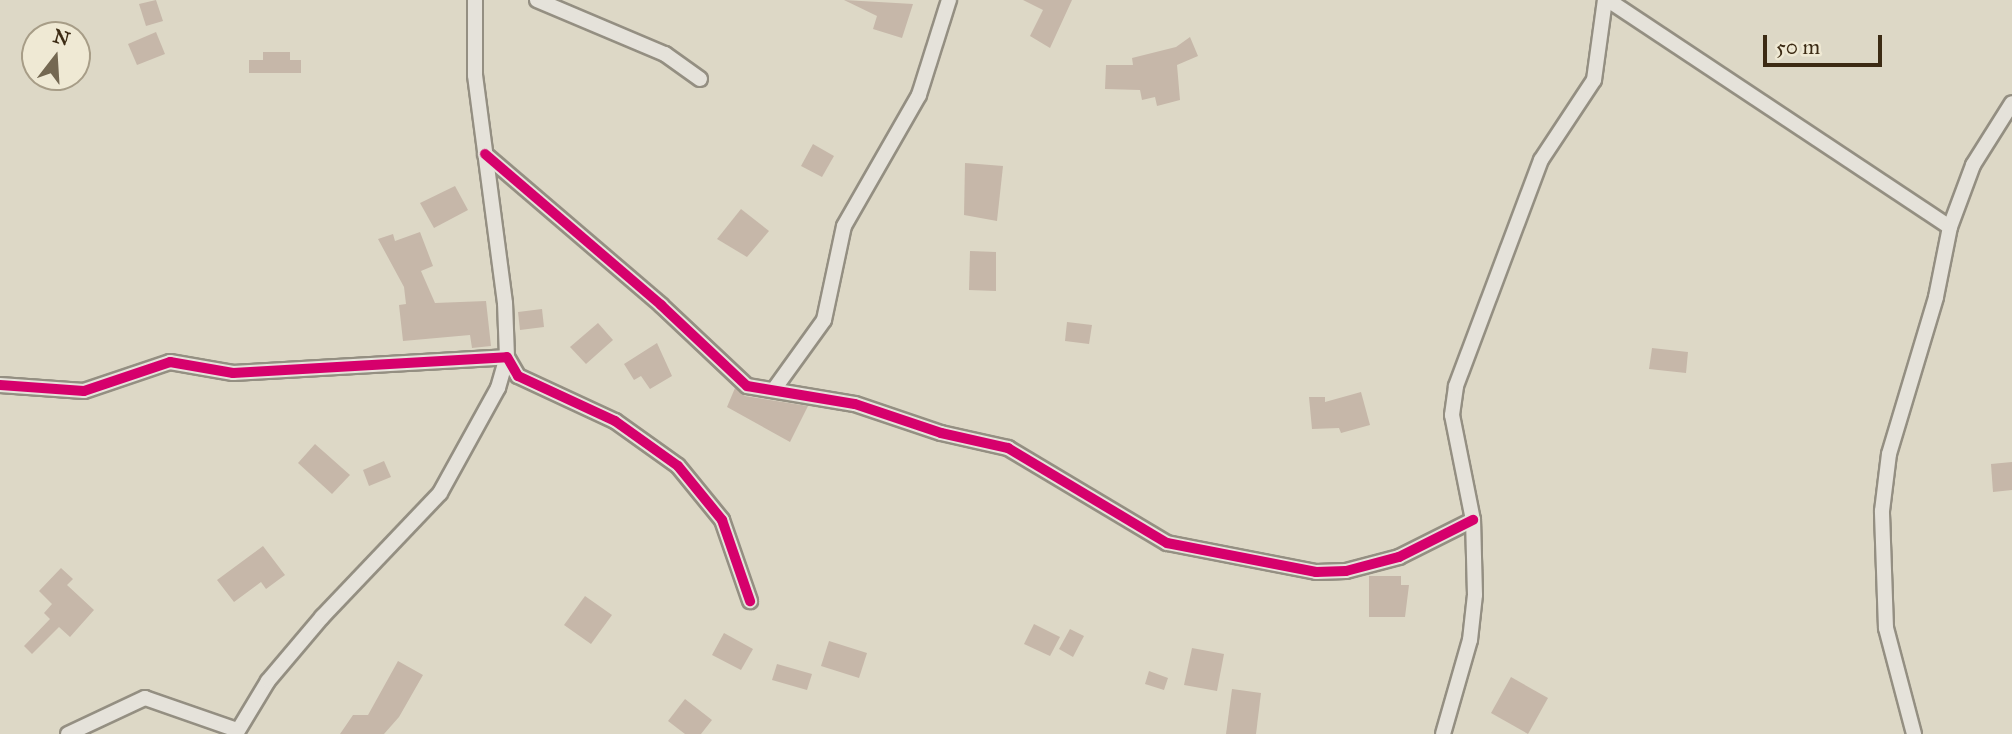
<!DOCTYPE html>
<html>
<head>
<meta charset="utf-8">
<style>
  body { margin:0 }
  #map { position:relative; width:2012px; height:734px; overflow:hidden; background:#ddd8c6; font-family:"IM FELL Great Primer",serif }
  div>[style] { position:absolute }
  .building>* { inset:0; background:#c6b7a9 }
  .roads { filter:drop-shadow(2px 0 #948f82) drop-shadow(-2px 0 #948f82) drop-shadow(0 2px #948f82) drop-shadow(0 -2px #948f82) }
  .minor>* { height:14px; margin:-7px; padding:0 7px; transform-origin:7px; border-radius:7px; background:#e5e2da }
  .cycleway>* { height:10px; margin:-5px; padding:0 5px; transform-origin:5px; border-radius:5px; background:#d6006c }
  span { translate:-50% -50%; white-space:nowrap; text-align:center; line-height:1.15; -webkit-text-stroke:6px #efe9d4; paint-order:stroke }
  .north { position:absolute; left:21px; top:21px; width:70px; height:70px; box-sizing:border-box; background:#efe9d4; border:2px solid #a79d87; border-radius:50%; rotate:17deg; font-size:19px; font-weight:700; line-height:28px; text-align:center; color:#3c2b14 }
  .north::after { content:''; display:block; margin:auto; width:24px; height:32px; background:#746852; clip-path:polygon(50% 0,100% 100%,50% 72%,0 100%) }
  .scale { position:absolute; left:1763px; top:35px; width:119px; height:32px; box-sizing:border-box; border:4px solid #3c2b14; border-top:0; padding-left:9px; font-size:21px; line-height:24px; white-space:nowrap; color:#3c2b14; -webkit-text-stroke:5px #efe9d4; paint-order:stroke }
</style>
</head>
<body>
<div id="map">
  <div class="building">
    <div style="clip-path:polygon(156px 0,163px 21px,146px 26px,139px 4px)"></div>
    <div style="clip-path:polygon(844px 0,913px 4px,902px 38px,873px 29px,877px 16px)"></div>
    <div style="clip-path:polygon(1023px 0,1072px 0,1050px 48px,1030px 36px,1043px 10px)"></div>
    <div style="clip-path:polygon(156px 32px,165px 54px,137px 65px,128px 44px)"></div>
    <div style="clip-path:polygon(1190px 37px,1198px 56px,1177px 65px,1180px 100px,1157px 106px,1155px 97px,1142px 100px,1140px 90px,1105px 89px,1106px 65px,1133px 65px,1132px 58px,1176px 47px)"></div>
    <div style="clip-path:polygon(263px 52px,290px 52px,290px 60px,301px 60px,301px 73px,249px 73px,249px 60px,263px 60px)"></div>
    <div style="clip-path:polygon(813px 144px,834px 156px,822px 177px,801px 166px)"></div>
    <div style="clip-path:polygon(965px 163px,1003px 166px,997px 221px,964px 215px)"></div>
    <div style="clip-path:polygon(455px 186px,468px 210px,434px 228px,420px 203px)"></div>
    <div style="clip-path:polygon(741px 209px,769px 231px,747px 257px,717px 239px)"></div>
    <div style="clip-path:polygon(420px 232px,433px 266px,421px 271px,435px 303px,486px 301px,491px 346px,472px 348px,470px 335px,403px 341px,399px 305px,406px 304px,404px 287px,378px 239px,393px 234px,395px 241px)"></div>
    <div style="clip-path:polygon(970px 251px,996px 252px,996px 291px,969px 290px)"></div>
    <div style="clip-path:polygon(542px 309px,544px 327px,520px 330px,518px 312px)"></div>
    <div style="clip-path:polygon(1067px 322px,1092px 325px,1089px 344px,1065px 341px)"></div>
    <div style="clip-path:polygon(598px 323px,613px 340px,586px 364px,570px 347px)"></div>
    <div style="clip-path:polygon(657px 343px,672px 376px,650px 389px,641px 376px,634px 380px,624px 364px)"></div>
    <div style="clip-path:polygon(1652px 348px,1688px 352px,1686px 373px,1649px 369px)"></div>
    <div style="clip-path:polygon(735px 388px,745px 396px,808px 406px,790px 442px,727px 407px)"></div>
    <div style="clip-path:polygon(1361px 392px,1370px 425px,1341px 433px,1339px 428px,1312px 429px,1309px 397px,1325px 397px,1325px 402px)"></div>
    <div style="clip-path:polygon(315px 444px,350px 475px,332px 494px,298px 463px)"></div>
    <div style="clip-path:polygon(384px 461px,391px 477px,369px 486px,363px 470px)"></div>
    <div style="clip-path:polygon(2012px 462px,2012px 490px,1993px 492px,1991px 464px)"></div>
    <div style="clip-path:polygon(263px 546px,285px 575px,266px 589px,261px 582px,234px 602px,217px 580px)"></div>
    <div style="clip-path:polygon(61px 568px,73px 579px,67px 585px,94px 610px,70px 637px,59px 627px,32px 654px,24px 646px,50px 619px,44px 613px,52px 604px,39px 591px)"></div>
    <div style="clip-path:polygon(1369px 576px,1401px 576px,1401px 585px,1409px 585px,1405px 617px,1369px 617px)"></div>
    <div style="clip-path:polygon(585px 596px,612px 615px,591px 644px,564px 625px)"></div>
    <div style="clip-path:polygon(1034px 624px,1060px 637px,1050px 656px,1024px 644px)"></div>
    <div style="clip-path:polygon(1070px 629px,1084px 636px,1073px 657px,1059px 649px)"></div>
    <div style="clip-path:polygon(724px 633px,753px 649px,741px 670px,712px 655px)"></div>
    <div style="clip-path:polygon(829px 641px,867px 653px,859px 678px,821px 666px)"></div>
    <div style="clip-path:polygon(1192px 648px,1224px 654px,1217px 691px,1184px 685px)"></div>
    <div style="clip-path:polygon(398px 661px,423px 675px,399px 717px,384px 734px,340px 734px,353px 715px,368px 715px)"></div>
    <div style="clip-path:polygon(777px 664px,812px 674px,807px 690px,772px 680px)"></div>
    <div style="clip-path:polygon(1149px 671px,1168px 678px,1164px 690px,1145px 684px)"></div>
    <div style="clip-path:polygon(1511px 677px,1548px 698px,1528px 734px,1491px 713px)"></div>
    <div style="clip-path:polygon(1232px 689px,1261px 693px,1256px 734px,1226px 734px)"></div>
    <div style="clip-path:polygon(685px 699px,712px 720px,701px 734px,685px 734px,668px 721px)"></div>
  </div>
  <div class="roads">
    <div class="minor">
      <div style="left:537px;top:0;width:139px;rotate:22.9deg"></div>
      <div style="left:665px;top:54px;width:43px;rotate:35.5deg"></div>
      <div style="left:1608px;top:0;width:410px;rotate:33.6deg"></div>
      <div style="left:485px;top:154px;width:232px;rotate:40.6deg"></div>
      <div style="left:661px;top:305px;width:118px;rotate:43.3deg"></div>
      <div style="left:747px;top:386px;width:109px;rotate:9.5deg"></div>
      <div style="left:855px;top:404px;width:91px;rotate:18.6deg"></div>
      <div style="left:941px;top:433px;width:69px;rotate:12.6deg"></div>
      <div style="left:1008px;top:448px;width:185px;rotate:30.9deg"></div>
      <div style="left:1167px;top:543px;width:152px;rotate:11deg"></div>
      <div style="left:1316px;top:572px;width:30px;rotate:-2deg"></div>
      <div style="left:1346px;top:571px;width:55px;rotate:-14.8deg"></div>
      <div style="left:1399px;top:557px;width:83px;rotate:-26.6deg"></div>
      <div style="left:0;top:385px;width:84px;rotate:4.1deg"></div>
      <div style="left:84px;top:391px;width:91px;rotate:-18.6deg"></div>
      <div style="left:170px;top:362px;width:64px;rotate:9.9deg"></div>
      <div style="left:233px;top:373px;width:274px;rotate:-3.3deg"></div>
      <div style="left:507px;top:357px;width:22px;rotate:60deg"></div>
      <div style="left:518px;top:376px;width:107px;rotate:24.9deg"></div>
      <div style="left:615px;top:421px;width:77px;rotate:35.5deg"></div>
      <div style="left:678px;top:466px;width:70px;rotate:50.8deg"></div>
      <div style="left:722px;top:520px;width:86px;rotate:70.9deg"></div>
      <div style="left:775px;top:388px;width:84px;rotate:-54.2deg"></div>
      <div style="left:824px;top:320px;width:96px;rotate:-78deg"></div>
      <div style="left:844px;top:226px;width:151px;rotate:-60.2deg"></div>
      <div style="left:919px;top:95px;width:100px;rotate:-72.5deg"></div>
      <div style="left:68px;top:734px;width:85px;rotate:-25.1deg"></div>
      <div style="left:145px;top:698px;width:97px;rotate:19.2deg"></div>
      <div style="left:236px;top:734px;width:62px;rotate:-58.9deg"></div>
      <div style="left:268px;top:681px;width:84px;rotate:-49.8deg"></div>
      <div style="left:322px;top:617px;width:171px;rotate:-46.4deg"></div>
      <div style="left:440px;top:493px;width:120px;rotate:-61.1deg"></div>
      <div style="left:498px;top:388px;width:32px;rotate:-74deg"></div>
      <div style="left:507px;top:357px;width:54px;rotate:-92.1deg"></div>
      <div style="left:505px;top:303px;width:230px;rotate:-97.5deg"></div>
      <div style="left:475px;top:75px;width:75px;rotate:-90deg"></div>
      <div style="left:1443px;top:734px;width:98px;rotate:-74deg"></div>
      <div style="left:1470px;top:640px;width:45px;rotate:-83.7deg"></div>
      <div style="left:1475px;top:595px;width:75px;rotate:-91.5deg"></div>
      <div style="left:1473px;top:520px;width:107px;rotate:-101.3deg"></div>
      <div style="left:1452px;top:415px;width:29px;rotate:-82deg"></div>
      <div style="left:1456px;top:386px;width:241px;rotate:-69.4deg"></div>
      <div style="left:1541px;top:160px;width:96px;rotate:-56.5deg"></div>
      <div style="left:1594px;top:80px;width:81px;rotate:-82.2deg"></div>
      <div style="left:1914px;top:734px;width:110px;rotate:-104.8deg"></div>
      <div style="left:1886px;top:628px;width:117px;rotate:-92deg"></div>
      <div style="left:1882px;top:511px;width:57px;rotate:-83deg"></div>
      <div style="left:1889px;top:454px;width:164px;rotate:-73.3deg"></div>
      <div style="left:1936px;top:297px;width:71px;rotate:-78.7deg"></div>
      <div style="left:1950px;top:227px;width:66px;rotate:-69.6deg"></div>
      <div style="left:1973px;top:165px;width:73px;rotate:-57.8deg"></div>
    </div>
  </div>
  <div class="cycleway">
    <div style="left:485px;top:154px;width:232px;rotate:40.6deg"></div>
    <div style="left:661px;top:305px;width:118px;rotate:43.3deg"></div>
    <div style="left:747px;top:386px;width:109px;rotate:9.5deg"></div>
    <div style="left:855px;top:404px;width:91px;rotate:18.6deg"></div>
    <div style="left:941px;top:433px;width:69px;rotate:12.6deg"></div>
    <div style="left:1008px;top:448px;width:185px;rotate:30.9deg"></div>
    <div style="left:1167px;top:543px;width:152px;rotate:11deg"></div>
    <div style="left:1316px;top:572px;width:30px;rotate:-2deg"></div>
    <div style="left:1346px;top:571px;width:55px;rotate:-14.8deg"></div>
    <div style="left:1399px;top:557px;width:83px;rotate:-26.6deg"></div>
    <div style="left:0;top:385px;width:84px;rotate:4.1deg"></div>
    <div style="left:84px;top:391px;width:91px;rotate:-18.6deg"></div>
    <div style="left:170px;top:362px;width:64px;rotate:9.9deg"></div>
    <div style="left:233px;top:373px;width:274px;rotate:-3.3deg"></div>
    <div style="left:507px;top:357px;width:22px;rotate:60deg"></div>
    <div style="left:518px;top:376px;width:107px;rotate:24.9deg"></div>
    <div style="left:615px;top:421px;width:77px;rotate:35.5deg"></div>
    <div style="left:678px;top:466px;width:70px;rotate:50.8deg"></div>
    <div style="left:722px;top:520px;width:86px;rotate:70.9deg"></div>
  </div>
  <div class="north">N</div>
  <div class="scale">50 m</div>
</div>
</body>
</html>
